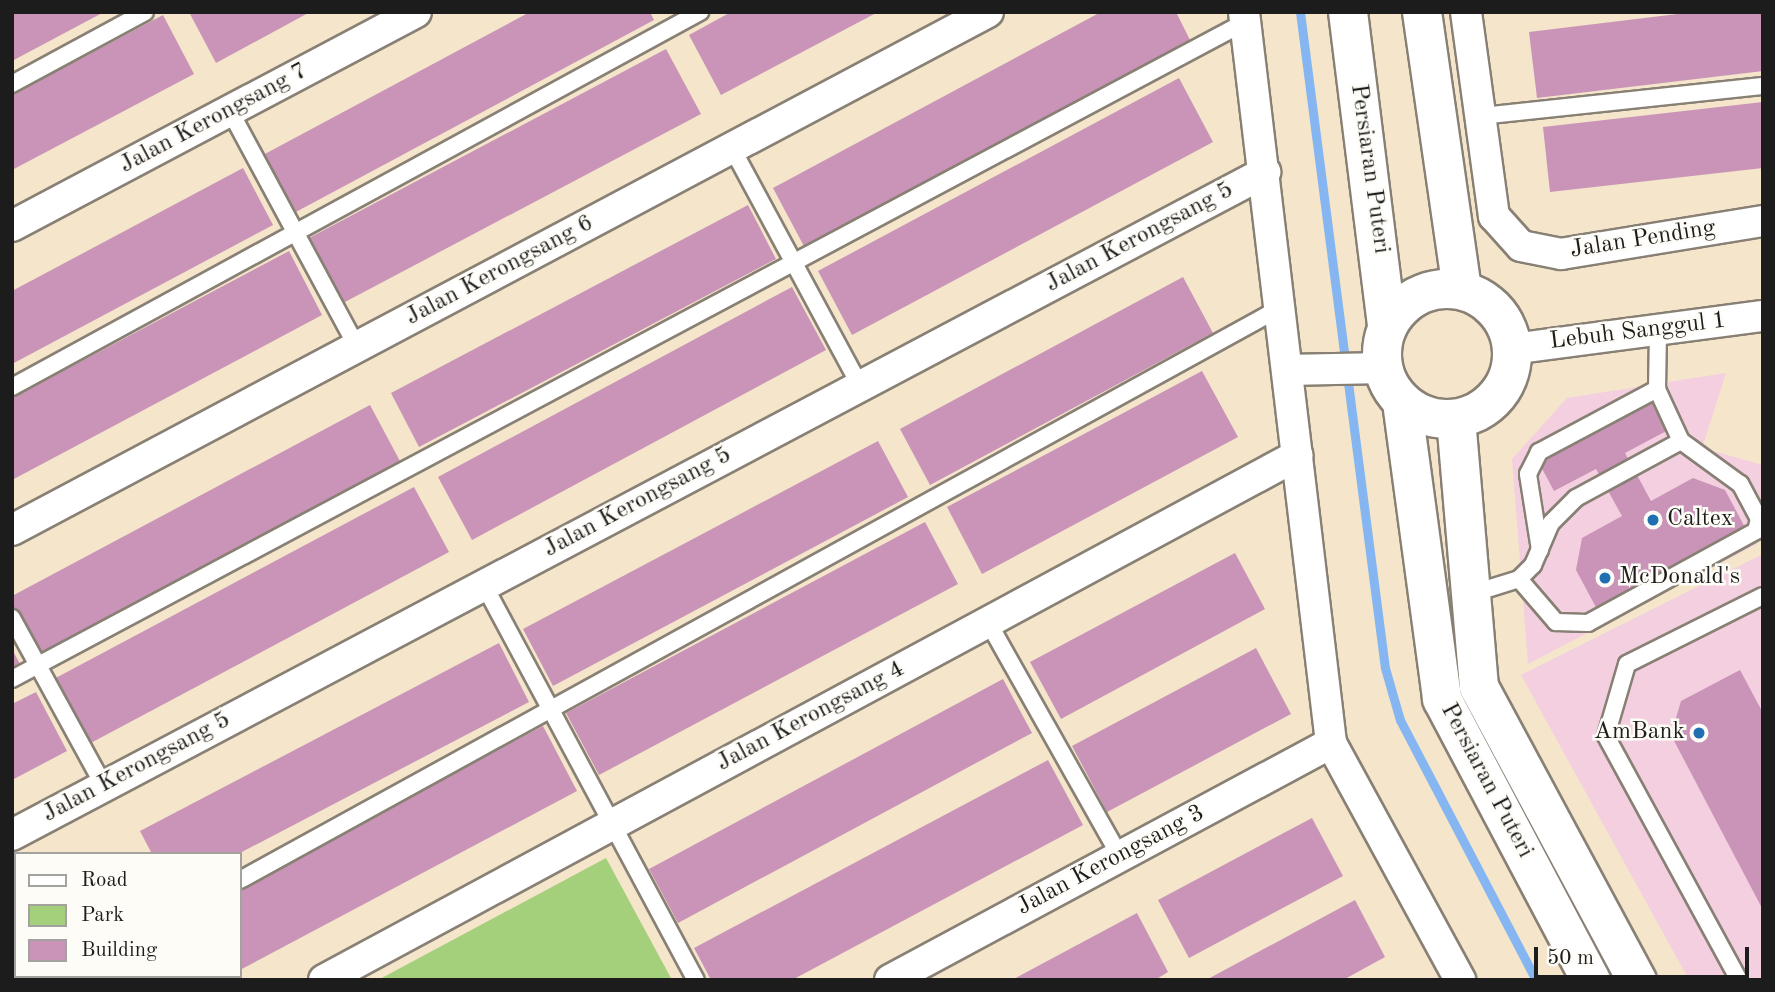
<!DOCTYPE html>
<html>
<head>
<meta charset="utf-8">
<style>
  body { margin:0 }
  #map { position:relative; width:1775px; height:992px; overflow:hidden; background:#f4e5cb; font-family:"Old Standard TT",serif }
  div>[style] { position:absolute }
  .built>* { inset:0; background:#f3cfe0 }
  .green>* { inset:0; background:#a4cf7b }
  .stream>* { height:9px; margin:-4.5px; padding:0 4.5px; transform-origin:4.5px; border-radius:4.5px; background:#85b6f1 }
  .building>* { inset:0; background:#c994b7 }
  .roads { filter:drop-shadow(2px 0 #888074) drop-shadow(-2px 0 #888074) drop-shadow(0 2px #888074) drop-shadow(0 -2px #888074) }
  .service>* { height:16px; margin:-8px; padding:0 8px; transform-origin:8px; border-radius:8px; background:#fff }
  .minor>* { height:30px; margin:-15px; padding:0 15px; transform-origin:15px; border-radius:15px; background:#fff }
  .tertiary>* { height:38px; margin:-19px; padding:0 19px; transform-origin:19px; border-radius:19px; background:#fff }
  .tertiary>.ring { margin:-19px; padding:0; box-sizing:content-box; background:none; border:38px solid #fff; border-radius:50% }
  .dots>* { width:19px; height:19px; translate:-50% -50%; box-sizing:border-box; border:4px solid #fdfcf7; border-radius:50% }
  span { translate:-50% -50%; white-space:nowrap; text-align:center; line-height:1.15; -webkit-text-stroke:5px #fdfcf7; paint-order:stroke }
  .street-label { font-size:24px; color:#1c1c1c }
  .poi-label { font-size:24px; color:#1c1c1c }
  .left { translate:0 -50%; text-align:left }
  .right { translate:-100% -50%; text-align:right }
  .frame { position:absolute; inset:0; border:14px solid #1c1c1c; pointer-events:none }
  .legend { position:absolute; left:14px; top:852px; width:228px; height:126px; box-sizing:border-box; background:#fdfcf7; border:2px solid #a3a29f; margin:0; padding:9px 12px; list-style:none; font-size:21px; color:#1c1c1c }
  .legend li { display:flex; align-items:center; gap:14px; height:35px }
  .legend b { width:35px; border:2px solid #a3a29f }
  .scale { position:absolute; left:1534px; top:947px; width:215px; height:32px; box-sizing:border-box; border:4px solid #1c1c1c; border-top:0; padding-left:9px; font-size:21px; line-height:24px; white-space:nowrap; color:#1c1c1c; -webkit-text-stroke:5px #fdfcf7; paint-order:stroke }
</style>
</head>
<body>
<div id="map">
  <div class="built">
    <div style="clip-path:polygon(1726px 373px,1702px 448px,1763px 465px,1763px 523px,1757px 544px,1528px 664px,1512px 459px,1567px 398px)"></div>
    <div style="clip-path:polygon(1763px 554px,1763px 980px,1689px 980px,1521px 675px)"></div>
  </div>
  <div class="green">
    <div style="clip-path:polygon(606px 858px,672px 980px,378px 980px)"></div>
  </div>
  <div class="stream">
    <div style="left:1300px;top:12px;width:661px;rotate:82.62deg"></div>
    <div style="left:1385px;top:668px;width:54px;rotate:73.9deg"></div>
    <div style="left:1400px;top:720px;width:293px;rotate:62.4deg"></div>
  </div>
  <div class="building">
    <div style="clip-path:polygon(12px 12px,104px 12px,12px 61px)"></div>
    <div style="clip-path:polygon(189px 12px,310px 12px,216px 63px)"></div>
    <div style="clip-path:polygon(530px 12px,650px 12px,654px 20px,294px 213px,263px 155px)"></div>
    <div style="clip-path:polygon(731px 12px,878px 12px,721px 95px,689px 35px)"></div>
    <div style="clip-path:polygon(1101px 12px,1176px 12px,1192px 44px,806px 250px,773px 188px)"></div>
    <div style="clip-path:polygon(1694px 12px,1763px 12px,1763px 71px,1537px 98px,1529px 32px)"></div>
    <div style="clip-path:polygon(163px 15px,194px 74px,12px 170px,12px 95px)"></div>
    <div style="clip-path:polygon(666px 49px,701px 114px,343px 303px,309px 238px)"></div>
    <div style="clip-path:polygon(1179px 78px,1213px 142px,852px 335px,818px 271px)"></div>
    <div style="clip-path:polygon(1763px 102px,1763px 168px,1550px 192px,1543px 127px)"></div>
    <div style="clip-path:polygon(243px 168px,273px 225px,12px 364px,12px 291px)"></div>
    <div style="clip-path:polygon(748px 205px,776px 259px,419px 447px,391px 393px)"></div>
    <div style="clip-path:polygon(289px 251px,322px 315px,12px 480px,12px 398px)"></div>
    <div style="clip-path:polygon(1183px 277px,1213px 333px,930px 485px,900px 429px)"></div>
    <div style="clip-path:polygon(792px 287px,826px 350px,472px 540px,438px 477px)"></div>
    <div style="clip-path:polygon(1202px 371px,1238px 437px,982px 574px,947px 507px)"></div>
    <div style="clip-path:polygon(1656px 400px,1672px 428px,1625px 453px,1651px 501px,1693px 478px,1725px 490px,1748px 533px,1599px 613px,1576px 570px,1582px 538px,1622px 516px,1596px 469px,1554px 491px,1539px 463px)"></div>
    <div style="clip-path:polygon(370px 405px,401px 463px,38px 656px,12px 607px,12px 596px)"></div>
    <div style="clip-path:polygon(878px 441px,908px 497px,553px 686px,523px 629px)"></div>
    <div style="clip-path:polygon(414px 487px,449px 552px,87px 745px,52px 680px)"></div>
    <div style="clip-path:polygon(925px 522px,958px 584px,599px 775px,566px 713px)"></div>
    <div style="clip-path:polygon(1235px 553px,1265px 609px,1061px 719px,1030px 662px)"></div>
    <div style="clip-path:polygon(499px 643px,529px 702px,238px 854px,152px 854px,140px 831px)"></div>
    <div style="clip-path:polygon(1256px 648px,1291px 714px,1107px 812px,1072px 746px)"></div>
    <div style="clip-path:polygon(12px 649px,21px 666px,12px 670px)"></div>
    <div style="clip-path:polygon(1740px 670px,1763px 713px,1763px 910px,1671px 735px,1681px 701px)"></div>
    <div style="clip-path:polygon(1003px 679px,1032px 733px,678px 923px,649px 869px)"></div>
    <div style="clip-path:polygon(36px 692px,67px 751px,12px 780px,12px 704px)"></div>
    <div style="clip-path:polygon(543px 726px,577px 791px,240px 970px,240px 887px)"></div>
    <div style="clip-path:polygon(1048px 760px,1083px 825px,792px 980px,711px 980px,694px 948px)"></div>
    <div style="clip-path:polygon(1312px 818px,1343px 876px,1189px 958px,1158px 900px)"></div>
    <div style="clip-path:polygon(1355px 900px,1385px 957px,1343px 980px,1206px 980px)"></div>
    <div style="clip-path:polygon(16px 903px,16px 975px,12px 977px,12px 905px)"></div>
    <div style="clip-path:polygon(1137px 913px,1168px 972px,1155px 980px,1012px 980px)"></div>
    <div style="clip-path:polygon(76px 976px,191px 976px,193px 980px,70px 980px)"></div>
  </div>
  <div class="roads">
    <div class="service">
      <div style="left:12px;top:84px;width:151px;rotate:-28.4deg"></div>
      <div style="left:230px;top:111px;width:268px;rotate:61.7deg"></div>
      <div style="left:1481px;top:116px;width:284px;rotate:-6.1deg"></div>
      <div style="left:732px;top:148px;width:270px;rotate:61.7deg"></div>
      <div style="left:12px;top:387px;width:784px;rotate:-28.59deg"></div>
      <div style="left:1540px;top:550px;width:77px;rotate:-99deg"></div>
      <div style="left:1528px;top:474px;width:25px;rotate:-63deg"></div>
      <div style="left:1539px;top:452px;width:134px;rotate:-28.1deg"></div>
      <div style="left:1519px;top:579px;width:57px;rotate:49.3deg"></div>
      <div style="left:1556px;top:622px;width:32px;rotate:2deg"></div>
      <div style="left:1588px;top:623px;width:192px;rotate:-28.7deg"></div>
      <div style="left:1756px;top:531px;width:12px;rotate:-76deg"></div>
      <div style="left:1759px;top:519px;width:40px;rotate:-118deg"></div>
      <div style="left:1740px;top:484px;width:73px;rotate:-143.9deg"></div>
      <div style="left:1681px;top:441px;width:57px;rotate:-114.8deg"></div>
      <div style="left:1657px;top:389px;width:59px;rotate:-89deg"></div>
      <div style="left:484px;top:585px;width:448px;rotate:61.8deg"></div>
      <div style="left:1471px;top:594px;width:50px;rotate:-17.4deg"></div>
      <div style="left:1519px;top:579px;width:20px;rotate:-45deg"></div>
      <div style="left:1533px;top:565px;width:46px;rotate:-66.8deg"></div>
      <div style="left:1551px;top:523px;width:35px;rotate:-45deg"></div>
      <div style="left:1576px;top:498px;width:119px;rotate:-28.5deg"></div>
      <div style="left:12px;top:618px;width:192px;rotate:61.3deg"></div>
      <div style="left:988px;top:622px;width:269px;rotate:60.6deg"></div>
      <div style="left:12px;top:679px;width:1397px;rotate:-28.05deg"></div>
      <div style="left:240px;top:880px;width:1187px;rotate:-28.81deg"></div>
      <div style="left:59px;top:980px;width:7px;rotate:-34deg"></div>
      <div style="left:1739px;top:980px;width:278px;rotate:-118.6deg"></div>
      <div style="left:1606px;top:736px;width:75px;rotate:-73.7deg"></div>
      <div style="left:1627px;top:664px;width:152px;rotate:-26.6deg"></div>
    </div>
    <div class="minor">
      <div style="left:1244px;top:12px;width:736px;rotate:83.21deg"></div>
      <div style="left:1331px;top:743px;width:270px;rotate:61.4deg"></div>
      <div style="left:1466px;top:12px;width:206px;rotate:82.2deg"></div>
      <div style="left:1494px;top:216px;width:40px;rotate:48deg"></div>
      <div style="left:1521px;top:246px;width:41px;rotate:11.3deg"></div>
      <div style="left:1561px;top:254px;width:205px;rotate:-9.3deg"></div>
      <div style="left:12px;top:226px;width:457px;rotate:-27.9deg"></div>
      <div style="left:1512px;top:349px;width:253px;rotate:-7.5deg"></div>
      <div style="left:1288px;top:370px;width:94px;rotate:-1.2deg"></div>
      <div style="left:12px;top:530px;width:1105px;rotate:-27.96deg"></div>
      <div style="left:12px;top:835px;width:1418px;rotate:-27.88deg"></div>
      <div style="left:324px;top:980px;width:1106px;rotate:-28.33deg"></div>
      <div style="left:890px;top:980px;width:501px;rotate:-28.25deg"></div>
    </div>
    <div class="tertiary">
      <div style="left:1348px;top:12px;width:316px;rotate:82.9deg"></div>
      <div style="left:1422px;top:12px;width:280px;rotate:81.8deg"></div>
      <div class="ring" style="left:1382px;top:289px;width:92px;height:92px"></div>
      <div style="left:1402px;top:402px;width:300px;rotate:82.3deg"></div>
      <div style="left:1442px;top:699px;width:318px;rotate:62.1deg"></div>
      <div style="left:1456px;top:419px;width:269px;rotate:85.1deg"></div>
      <div style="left:1479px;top:687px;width:333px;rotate:61.7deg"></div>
    </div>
  </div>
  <div class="dots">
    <div style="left:1653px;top:520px;background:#1f6fb2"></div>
    <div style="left:1605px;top:578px;background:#1f6fb2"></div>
    <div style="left:1699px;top:733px;background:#1f6fb2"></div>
  </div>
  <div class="street-label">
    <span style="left:214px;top:119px;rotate:-28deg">Jalan Kerongsang 7</span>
    <span style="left:1369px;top:169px;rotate:82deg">Persiaran Puteri</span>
    <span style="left:1140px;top:238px;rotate:-28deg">Jalan Kerongsang 5</span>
    <span style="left:1643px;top:240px;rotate:-9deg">Jalan Pending</span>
    <span style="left:500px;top:271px;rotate:-28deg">Jalan Kerongsang 6</span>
    <span style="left:1638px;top:332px;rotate:-7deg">Lebuh Sanggul 1</span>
    <span style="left:638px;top:503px;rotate:-28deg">Jalan Kerongsang 5</span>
    <span style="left:811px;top:717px;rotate:-28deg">Jalan Kerongsang 4</span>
    <span style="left:137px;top:768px;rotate:-28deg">Jalan Kerongsang 5</span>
    <span style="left:1486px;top:781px;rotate:62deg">Persiaran Puteri</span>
    <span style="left:1111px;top:861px;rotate:-28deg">Jalan Kerongsang 3</span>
  </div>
  <div class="poi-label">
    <span class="left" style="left:1667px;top:520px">Caltex</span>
    <span class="left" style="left:1619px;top:578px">McDonald's</span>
    <span class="right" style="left:1685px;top:733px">AmBank</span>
  </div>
  <div class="frame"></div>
  <ul class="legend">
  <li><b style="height:9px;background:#fff"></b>Road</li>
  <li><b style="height:19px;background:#a4cf7b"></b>Park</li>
  <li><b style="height:19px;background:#c994b7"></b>Building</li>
  </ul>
  <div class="scale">50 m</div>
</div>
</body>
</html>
